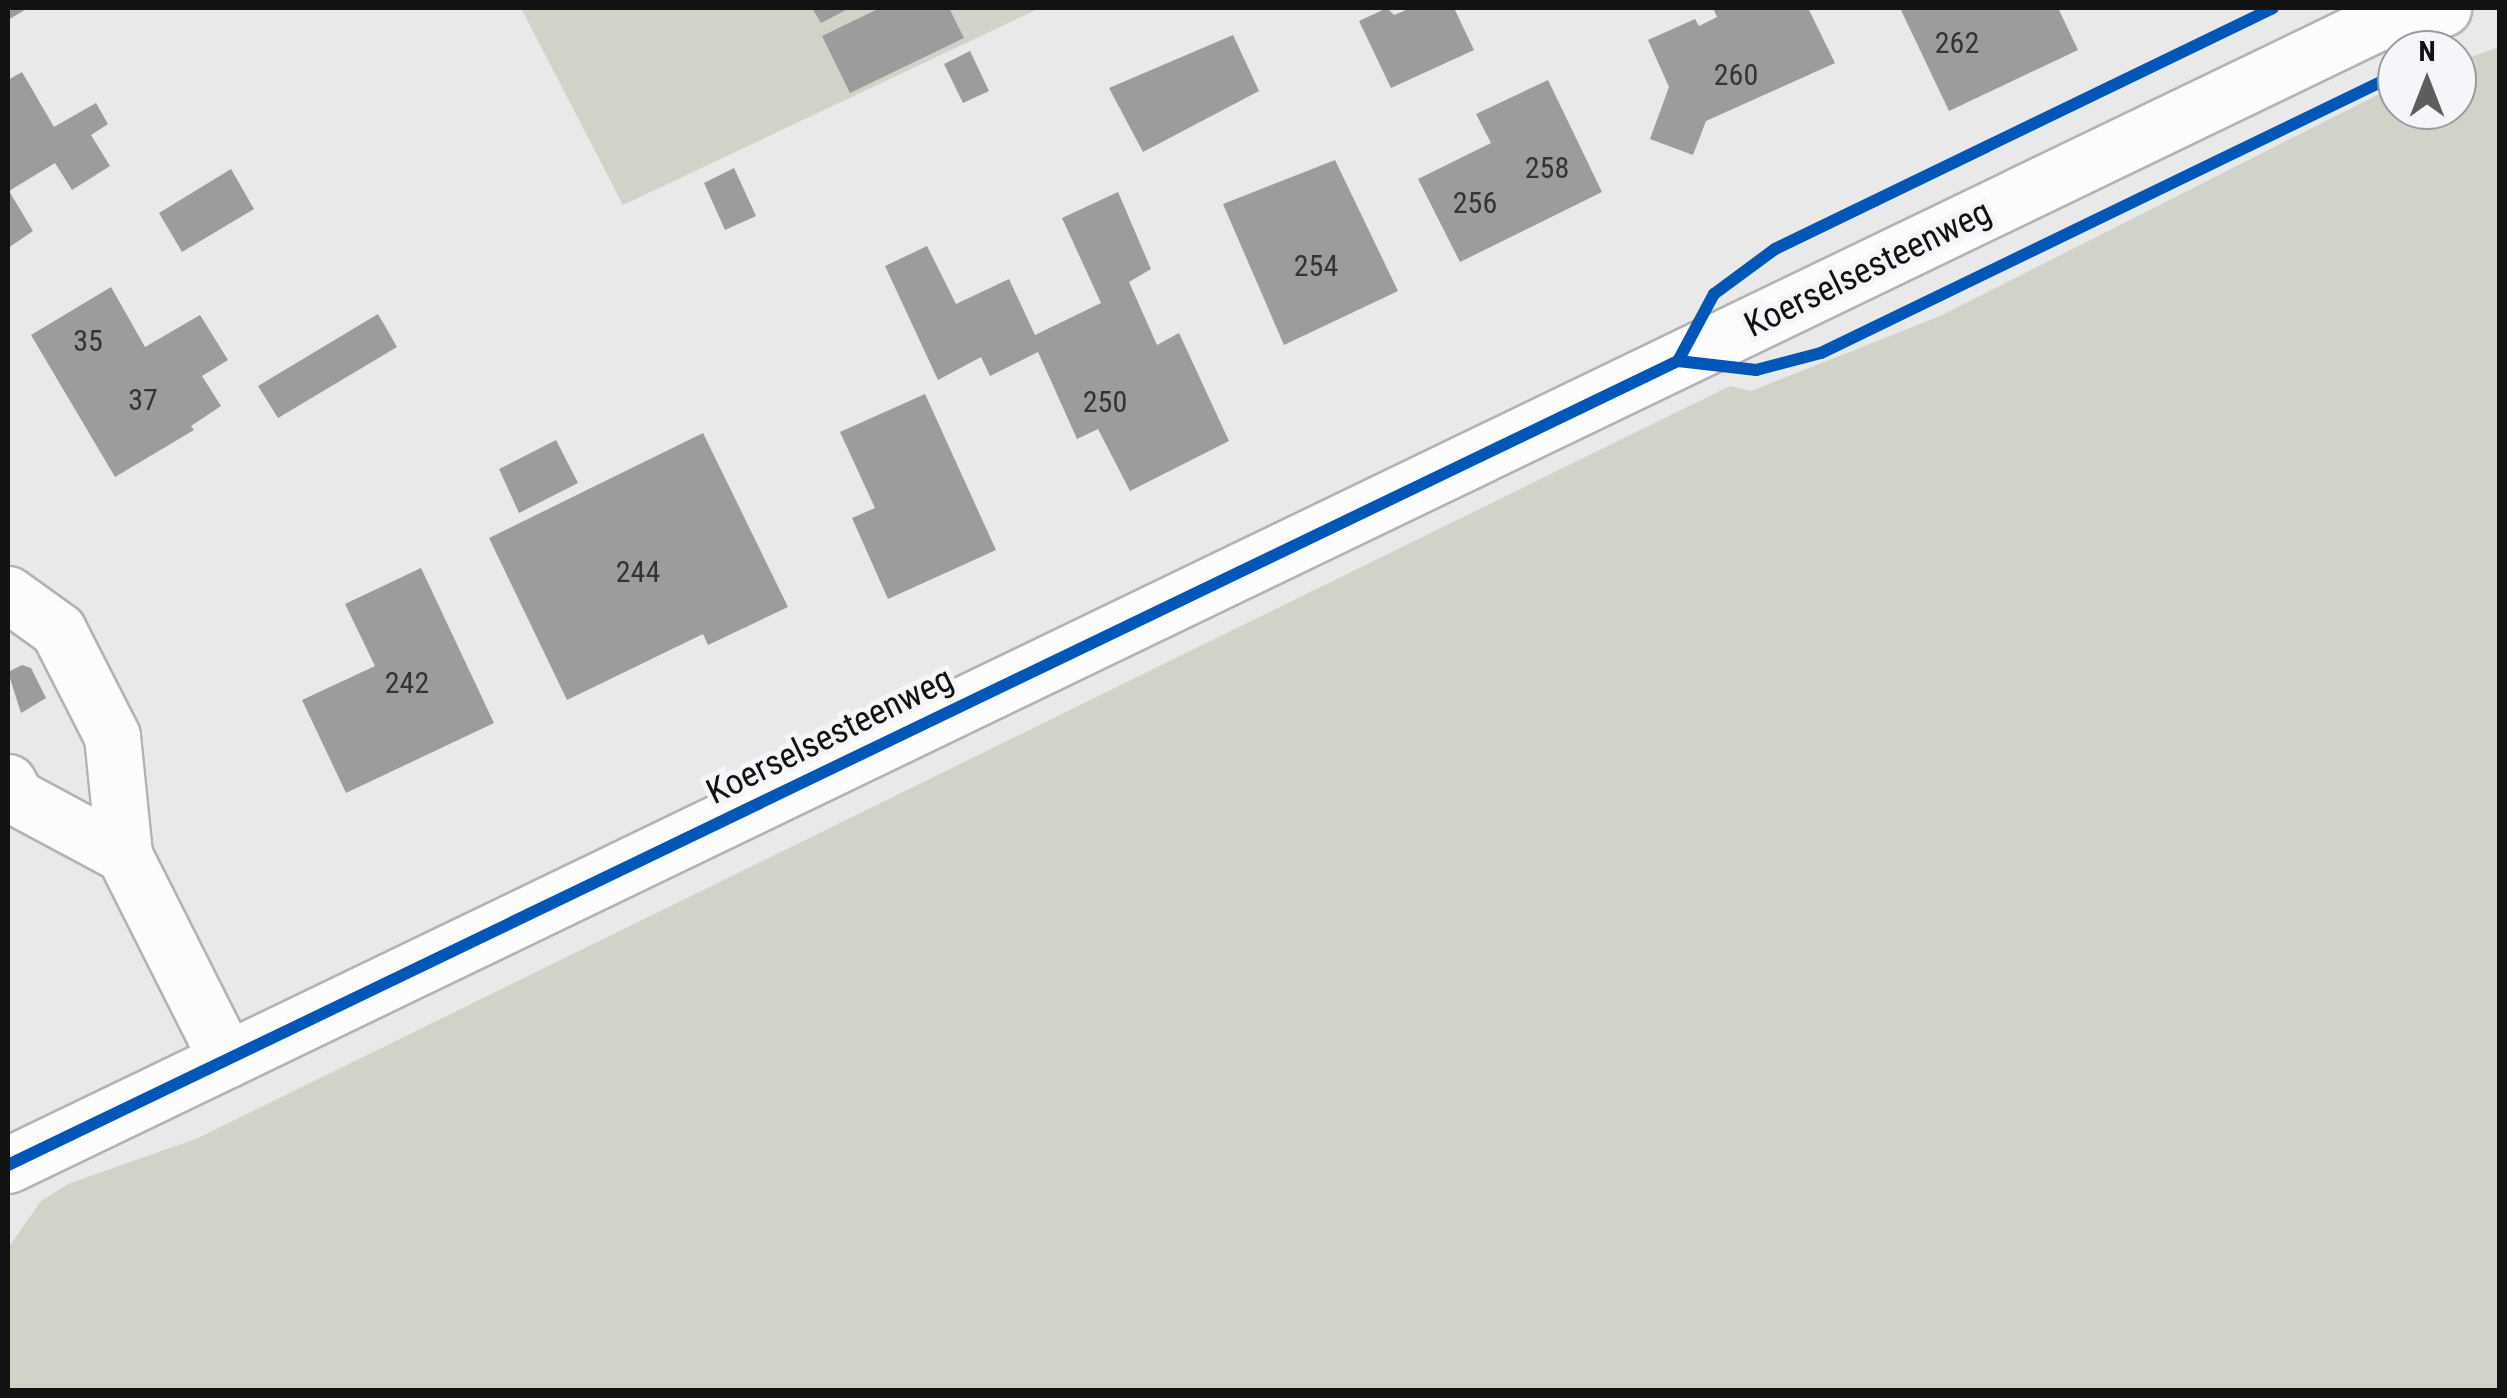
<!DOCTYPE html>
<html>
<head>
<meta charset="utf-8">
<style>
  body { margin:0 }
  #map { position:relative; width:2507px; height:1398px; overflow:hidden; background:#e9e9ea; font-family:"Roboto Condensed",sans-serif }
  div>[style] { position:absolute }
  .green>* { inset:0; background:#d0d4c8 }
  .building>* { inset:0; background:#9c9c9d }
  .roads { filter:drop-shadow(2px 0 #b3b3b4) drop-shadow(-2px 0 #b3b3b4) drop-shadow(0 2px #b3b3b4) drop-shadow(0 -2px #b3b3b4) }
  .minor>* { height:55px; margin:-27.5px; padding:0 27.5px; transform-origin:27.5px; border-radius:27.5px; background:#fcfcfc }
  .cycleway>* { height:12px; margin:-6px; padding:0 6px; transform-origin:6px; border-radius:6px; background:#0057b8 }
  span { translate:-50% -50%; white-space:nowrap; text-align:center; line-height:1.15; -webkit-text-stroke:10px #f6f5f9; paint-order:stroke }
  .number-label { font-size:30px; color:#343436 }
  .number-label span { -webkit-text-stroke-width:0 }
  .street-label { font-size:35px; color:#121213 }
  .frame { position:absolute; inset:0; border:10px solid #121213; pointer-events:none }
  .north { position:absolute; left:2377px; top:30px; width:100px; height:100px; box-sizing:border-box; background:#f6f5f9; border:2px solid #9b9a9d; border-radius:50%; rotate:0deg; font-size:28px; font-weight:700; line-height:40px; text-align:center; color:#121213 }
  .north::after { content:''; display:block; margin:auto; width:35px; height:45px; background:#5d5d5e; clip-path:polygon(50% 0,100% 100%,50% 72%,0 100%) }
</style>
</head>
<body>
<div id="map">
  <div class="green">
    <div style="clip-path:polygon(521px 8px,1040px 8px,623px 205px)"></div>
    <div style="clip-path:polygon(2499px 47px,2499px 1390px,8px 1390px,8px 1248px,41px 1201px,68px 1184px,198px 1138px,1730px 386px,1751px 391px,1940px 316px,2397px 85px,2397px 110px,2457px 110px,2457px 62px)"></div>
  </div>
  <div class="building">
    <div style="clip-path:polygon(8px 8px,28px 8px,8px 20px)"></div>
    <div style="clip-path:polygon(812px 8px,850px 8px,821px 23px)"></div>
    <div style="clip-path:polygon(880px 8px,949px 8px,964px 38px,850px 93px,822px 36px)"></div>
    <div style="clip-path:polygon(1387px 8px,1394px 15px,1411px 8px,1454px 8px,1474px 50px,1391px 88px,1359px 21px)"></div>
    <div style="clip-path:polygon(1713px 8px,1808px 8px,1835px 63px,1706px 121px,1693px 155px,1650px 139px,1669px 87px,1648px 40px,1695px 19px,1699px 26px,1717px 17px)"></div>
    <div style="clip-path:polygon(1900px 8px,2058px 8px,2078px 50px,1949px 111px)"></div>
    <div style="clip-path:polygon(1233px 35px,1259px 91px,1143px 152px,1109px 88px)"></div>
    <div style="clip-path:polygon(970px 51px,989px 91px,963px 103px,944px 64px)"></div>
    <div style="clip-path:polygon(22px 72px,54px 127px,96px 103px,108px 124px,91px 135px,110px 166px,72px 190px,55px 163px,9px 191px,33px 231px,8px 248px,8px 80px)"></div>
    <div style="clip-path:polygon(1548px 80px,1602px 192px,1460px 262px,1418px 179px,1491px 143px,1476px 114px)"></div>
    <div style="clip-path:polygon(1335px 160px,1398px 291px,1284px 345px,1223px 204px)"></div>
    <div style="clip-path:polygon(734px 168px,756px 216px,725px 230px,704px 183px)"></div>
    <div style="clip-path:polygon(231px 169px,254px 209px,182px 252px,159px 213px)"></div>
    <div style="clip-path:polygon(1118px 192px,1151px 269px,1129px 282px,1157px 345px,1179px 333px,1229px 441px,1130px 491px,1098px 429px,1077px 439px,1038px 352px,990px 376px,981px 357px,938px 380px,885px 266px,927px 246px,956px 304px,1009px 279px,1035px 335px,1101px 303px,1062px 218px)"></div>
    <div style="clip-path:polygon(111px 287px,145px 347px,200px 315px,228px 360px,202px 376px,221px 406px,191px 426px,194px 430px,115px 477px,31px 335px)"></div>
    <div style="clip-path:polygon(378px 314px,397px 347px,278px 418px,258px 386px)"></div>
    <div style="clip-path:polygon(925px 394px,996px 550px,888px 599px,852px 518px,875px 508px,840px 432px)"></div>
    <div style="clip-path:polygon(703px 433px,788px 607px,708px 645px,703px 634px,567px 700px,489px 538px)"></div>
    <div style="clip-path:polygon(556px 440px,578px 483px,519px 513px,499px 469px)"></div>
    <div style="clip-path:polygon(421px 568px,494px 723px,346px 793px,302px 700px,375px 666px,345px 604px)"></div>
    <div style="clip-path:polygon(22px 665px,31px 668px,46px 698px,21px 713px,8px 672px)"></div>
  </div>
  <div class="roads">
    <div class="minor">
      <div style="left:8px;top:594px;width:62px;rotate:35.8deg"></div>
      <div style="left:58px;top:630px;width:119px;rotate:63deg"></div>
      <div style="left:112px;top:736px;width:120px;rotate:84.2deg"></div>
      <div style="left:124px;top:855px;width:229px;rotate:63.3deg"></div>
      <div style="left:8px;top:782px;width:17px;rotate:62deg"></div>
      <div style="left:16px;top:797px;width:123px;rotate:28.2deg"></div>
      <div style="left:8px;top:1165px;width:2630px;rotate:-25.74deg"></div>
      <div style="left:2377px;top:23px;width:68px;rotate:-12.8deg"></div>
    </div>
  </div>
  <div class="cycleway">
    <div style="left:1678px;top:361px;width:79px;rotate:6.6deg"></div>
    <div style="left:1756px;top:370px;width:67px;rotate:-14.7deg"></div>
    <div style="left:1821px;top:353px;width:640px;rotate:-25.84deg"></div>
    <div style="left:1678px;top:361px;width:76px;rotate:-61.8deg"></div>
    <div style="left:1714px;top:294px;width:76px;rotate:-36.4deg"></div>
    <div style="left:1775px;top:249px;width:553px;rotate:-25.82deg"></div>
    <div style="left:8px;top:1165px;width:1853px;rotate:-25.71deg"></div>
  </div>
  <div class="number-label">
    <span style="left:1957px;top:43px">262</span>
    <span style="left:1736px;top:75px">260</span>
    <span style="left:1547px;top:168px">258</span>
    <span style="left:1475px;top:203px">256</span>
    <span style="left:1316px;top:266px">254</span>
    <span style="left:88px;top:341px">35</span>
    <span style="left:143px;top:400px">37</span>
    <span style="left:1105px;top:402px">250</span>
    <span style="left:638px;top:572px">244</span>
    <span style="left:407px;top:683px">242</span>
  </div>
  <div class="street-label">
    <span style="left:1868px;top:269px;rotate:-26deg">Koerselsesteenweg</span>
    <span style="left:830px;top:736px;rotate:-26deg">Koerselsesteenweg</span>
  </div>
  <div class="frame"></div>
  <div class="north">N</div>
</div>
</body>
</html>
